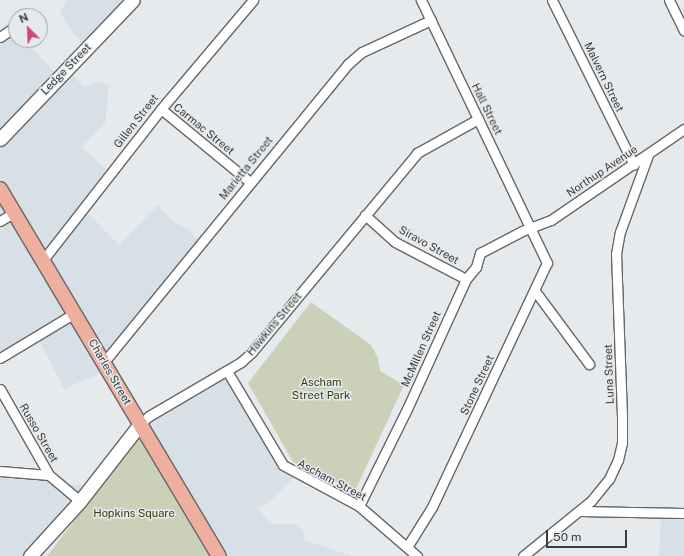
<!DOCTYPE html>
<html>
<head>
<meta charset="utf-8">
<style>
  body { margin:0 }
  #map { position:relative; width:684px; height:556px; overflow:hidden; background:#e7eaec; font-family:"Public Sans",sans-serif }
  div>[style] { position:absolute }
  .built>* { inset:0; background:#d7dfe7 }
  .green>* { inset:0; background:#cbd1b8 }
  .roads { filter:drop-shadow(1px 0 #656769) drop-shadow(-1px 0 #656769) drop-shadow(0 1px #656769) drop-shadow(0 -1px #656769) }
  .street>* { height:9px; margin:-4.5px; padding:0 4.5px; transform-origin:4.5px; border-radius:4.5px; background:#fff }
  .secondary>* { height:13px; margin:-6.5px; padding:0 6.5px; transform-origin:6.5px; border-radius:6.5px; background:#fff }
  .primary>* { height:14px; margin:-7px; padding:0 7px; transform-origin:7px; border-radius:7px; background:#efaf9e }
  span { translate:-50% -50%; white-space:nowrap; text-align:center; line-height:1.15; -webkit-text-stroke:3px #e7eaec; paint-order:stroke }
  .street-label { font-size:11px; color:#3b3b3c }
  .park-label { font-size:11px; color:#333b0e }
  .north { position:absolute; left:8px; top:8px; width:40px; height:40px; box-sizing:border-box; background:#e7eaec; border:1px solid #a2a4a6; border-radius:50%; rotate:336deg; font-size:11px; font-weight:700; line-height:16px; text-align:center; color:#3b3b3c }
  .north::after { content:''; display:block; margin:auto; width:14px; height:18px; background:#cd4480; clip-path:polygon(50% 0,100% 100%,50% 72%,0 100%) }
  .scale { position:absolute; left:546px; top:530px; width:81px; height:18px; box-sizing:border-box; border:2px solid #3b3b3c; border-top:0; padding-left:5px; font-size:12px; line-height:14px; white-space:nowrap; color:#3b3b3c; -webkit-text-stroke:3px #e7eaec; paint-order:stroke }
</style>
</head>
<body>
<div id="map">
  <div class="built">
    <div style="clip-path:polygon(67px 0,122px 0,126px 4px,87px 47px,73px 34px,60px 12px)"></div>
    <div style="clip-path:polygon(16px 26px,16px 40px,28px 40px,30px 46px,57px 75px,67px 69px,84px 87px,100px 81px,109px 86px,105px 123px,82px 147px,110px 173px,83px 208px,119px 245px,158px 205px,174px 222px,186px 228px,203px 244px,107px 362px,108px 370px,64px 389px,39px 340px,0 363px,0 36px)"></div>
    <div style="clip-path:polygon(228px 375px,294px 477px,268px 503px,257px 508px,270px 523px,298px 525px,304px 532px,303px 540px,352px 556px,219px 556px,139px 423px)"></div>
    <div style="clip-path:polygon(0 467px,44px 472px,46px 479px,50px 481px,86px 486px,37px 556px,0 556px)"></div>
    <div style="clip-path:polygon(684px 515px,684px 556px,659px 556px,661px 516px)"></div>
  </div>
  <div class="green">
    <div style="clip-path:polygon(311px 302px,371px 345px,378px 358px,380px 371px,404px 385px,355px 491px,293px 462px,248px 383px)"></div>
    <div style="clip-path:polygon(139px 437px,209px 556px,47px 556px)"></div>
  </div>
  <div class="roads">
    <div class="street">
      <div style="left:552px;top:0;width:184px;rotate:63.6deg"></div>
      <div style="left:669px;top:0;width:34px;rotate:64deg"></div>
      <div style="left:0;top:37px;width:19px;rotate:-35deg"></div>
      <div style="left:161px;top:109px;width:115px;rotate:39.4deg"></div>
      <div style="left:365px;top:215px;width:40px;rotate:42deg"></div>
      <div style="left:395px;top:242px;width:80px;rotate:27.5deg"></div>
      <div style="left:0;top:221px;width:17px;rotate:-31deg"></div>
      <div style="left:43px;top:260px;width:192px;rotate:-52deg"></div>
      <div style="left:161px;top:109px;width:143px;rotate:-49.8deg"></div>
      <div style="left:535px;top:291px;width:91px;rotate:53.5deg"></div>
      <div style="left:0;top:358px;width:87px;rotate:-31deg"></div>
      <div style="left:104px;top:362px;width:385px;rotate:-50.7deg"></div>
      <div style="left:348px;top:64px;width:18px;rotate:-41deg"></div>
      <div style="left:362px;top:52px;width:76px;rotate:-24.9deg"></div>
      <div style="left:227px;top:371px;width:109px;rotate:59.2deg"></div>
      <div style="left:283px;top:465px;width:86px;rotate:28.3deg"></div>
      <div style="left:359px;top:506px;width:77px;rotate:40.8deg"></div>
      <div style="left:0;top:389px;width:99px;rotate:60.3deg"></div>
      <div style="left:49px;top:475px;width:40px;rotate:40deg"></div>
      <div style="left:140px;top:424px;width:12px;rotate:-42deg"></div>
      <div style="left:149px;top:416px;width:107px;rotate:-30.4deg"></div>
      <div style="left:241px;top:362px;width:15px;rotate:-42deg"></div>
      <div style="left:252px;top:352px;width:259px;rotate:-50.3deg"></div>
      <div style="left:417px;top:153px;width:70px;rotate:-29.1deg"></div>
      <div style="left:0;top:471px;width:49px;rotate:4.7deg"></div>
      <div style="left:359px;top:506px;width:108px;rotate:-63.7deg"></div>
      <div style="left:407px;top:409px;width:143px;rotate:-65.6deg"></div>
      <div style="left:466px;top:279px;width:16px;rotate:-50deg"></div>
      <div style="left:476px;top:267px;width:15px;rotate:-74deg"></div>
      <div style="left:480px;top:253px;width:47px;rotate:-27.6deg"></div>
      <div style="left:522px;top:231px;width:31px;rotate:-21deg"></div>
      <div style="left:551px;top:220px;width:161px;rotate:-34.4deg"></div>
      <div style="left:580px;top:511px;width:104px;rotate:1.1deg"></div>
      <div style="left:407px;top:547px;width:47px;rotate:-58deg"></div>
      <div style="left:432px;top:507px;width:270px;rotate:-64.8deg"></div>
      <div style="left:547px;top:263px;width:292px;rotate:-115.6deg"></div>
      <div style="left:523px;top:556px;width:87px;rotate:-39deg"></div>
      <div style="left:591px;top:501px;width:28px;rotate:-51deg"></div>
      <div style="left:609px;top:479px;width:21px;rotate:-65deg"></div>
      <div style="left:618px;top:460px;width:17px;rotate:-77deg"></div>
      <div style="left:622px;top:443px;width:27px;rotate:-90deg"></div>
      <div style="left:622px;top:416px;width:162px;rotate:-92.1deg"></div>
      <div style="left:616px;top:254px;width:22px;rotate:-80deg"></div>
      <div style="left:620px;top:232px;width:82px;rotate:-70deg"></div>
    </div>
    <div class="secondary">
      <div style="left:0;top:139px;width:192px;rotate:-46.3deg"></div>
      <div style="left:30px;top:556px;width:74px;rotate:-47.7deg"></div>
      <div style="left:80px;top:501px;width:98px;rotate:-52.1deg"></div>
    </div>
    <div class="primary">
      <div style="left:0;top:189px;width:427px;rotate:59.2deg"></div>
    </div>
  </div>
  <div class="street-label">
    <span style="left:66px;top:69px;rotate:-46deg">Ledge Street</span>
    <span style="left:604px;top:77px;rotate:64deg">Malvern Street</span>
    <span style="left:487px;top:109px;rotate:64deg">Hall Street</span>
    <span style="left:136px;top:121px;rotate:-52deg">Gillen Street</span>
    <span style="left:204px;top:129px;rotate:39deg">Carmac Street</span>
    <span style="left:246px;top:168px;rotate:-51deg">Marietta Street</span>
    <span style="left:602px;top:171px;rotate:-34deg">Northup Avenue</span>
    <span style="left:429px;top:245px;rotate:29deg">Siravo Street</span>
    <span style="left:274px;top:324px;rotate:-50deg">Hawkins Street</span>
    <span style="left:421px;top:349px;rotate:-66deg">McMillen Street</span>
    <span style="left:110px;top:372px;rotate:60deg">Charles Street</span>
    <span style="left:609px;top:374px;rotate:-92deg">Luna Street</span>
    <span style="left:477px;top:385px;rotate:-65deg">Stone Street</span>
    <span style="left:39px;top:433px;rotate:60deg">Russo Street</span>
    <span style="left:332px;top:480px;rotate:28deg">Ascham Street</span>
  </div>
  <div class="park-label">
    <span style="left:321px;top:389px">Ascham<br>Street Park</span>
    <span style="left:134px;top:513px">Hopkins Square</span>
  </div>
  <div class="north">N</div>
  <div class="scale">50 m</div>
</div>
</body>
</html>
